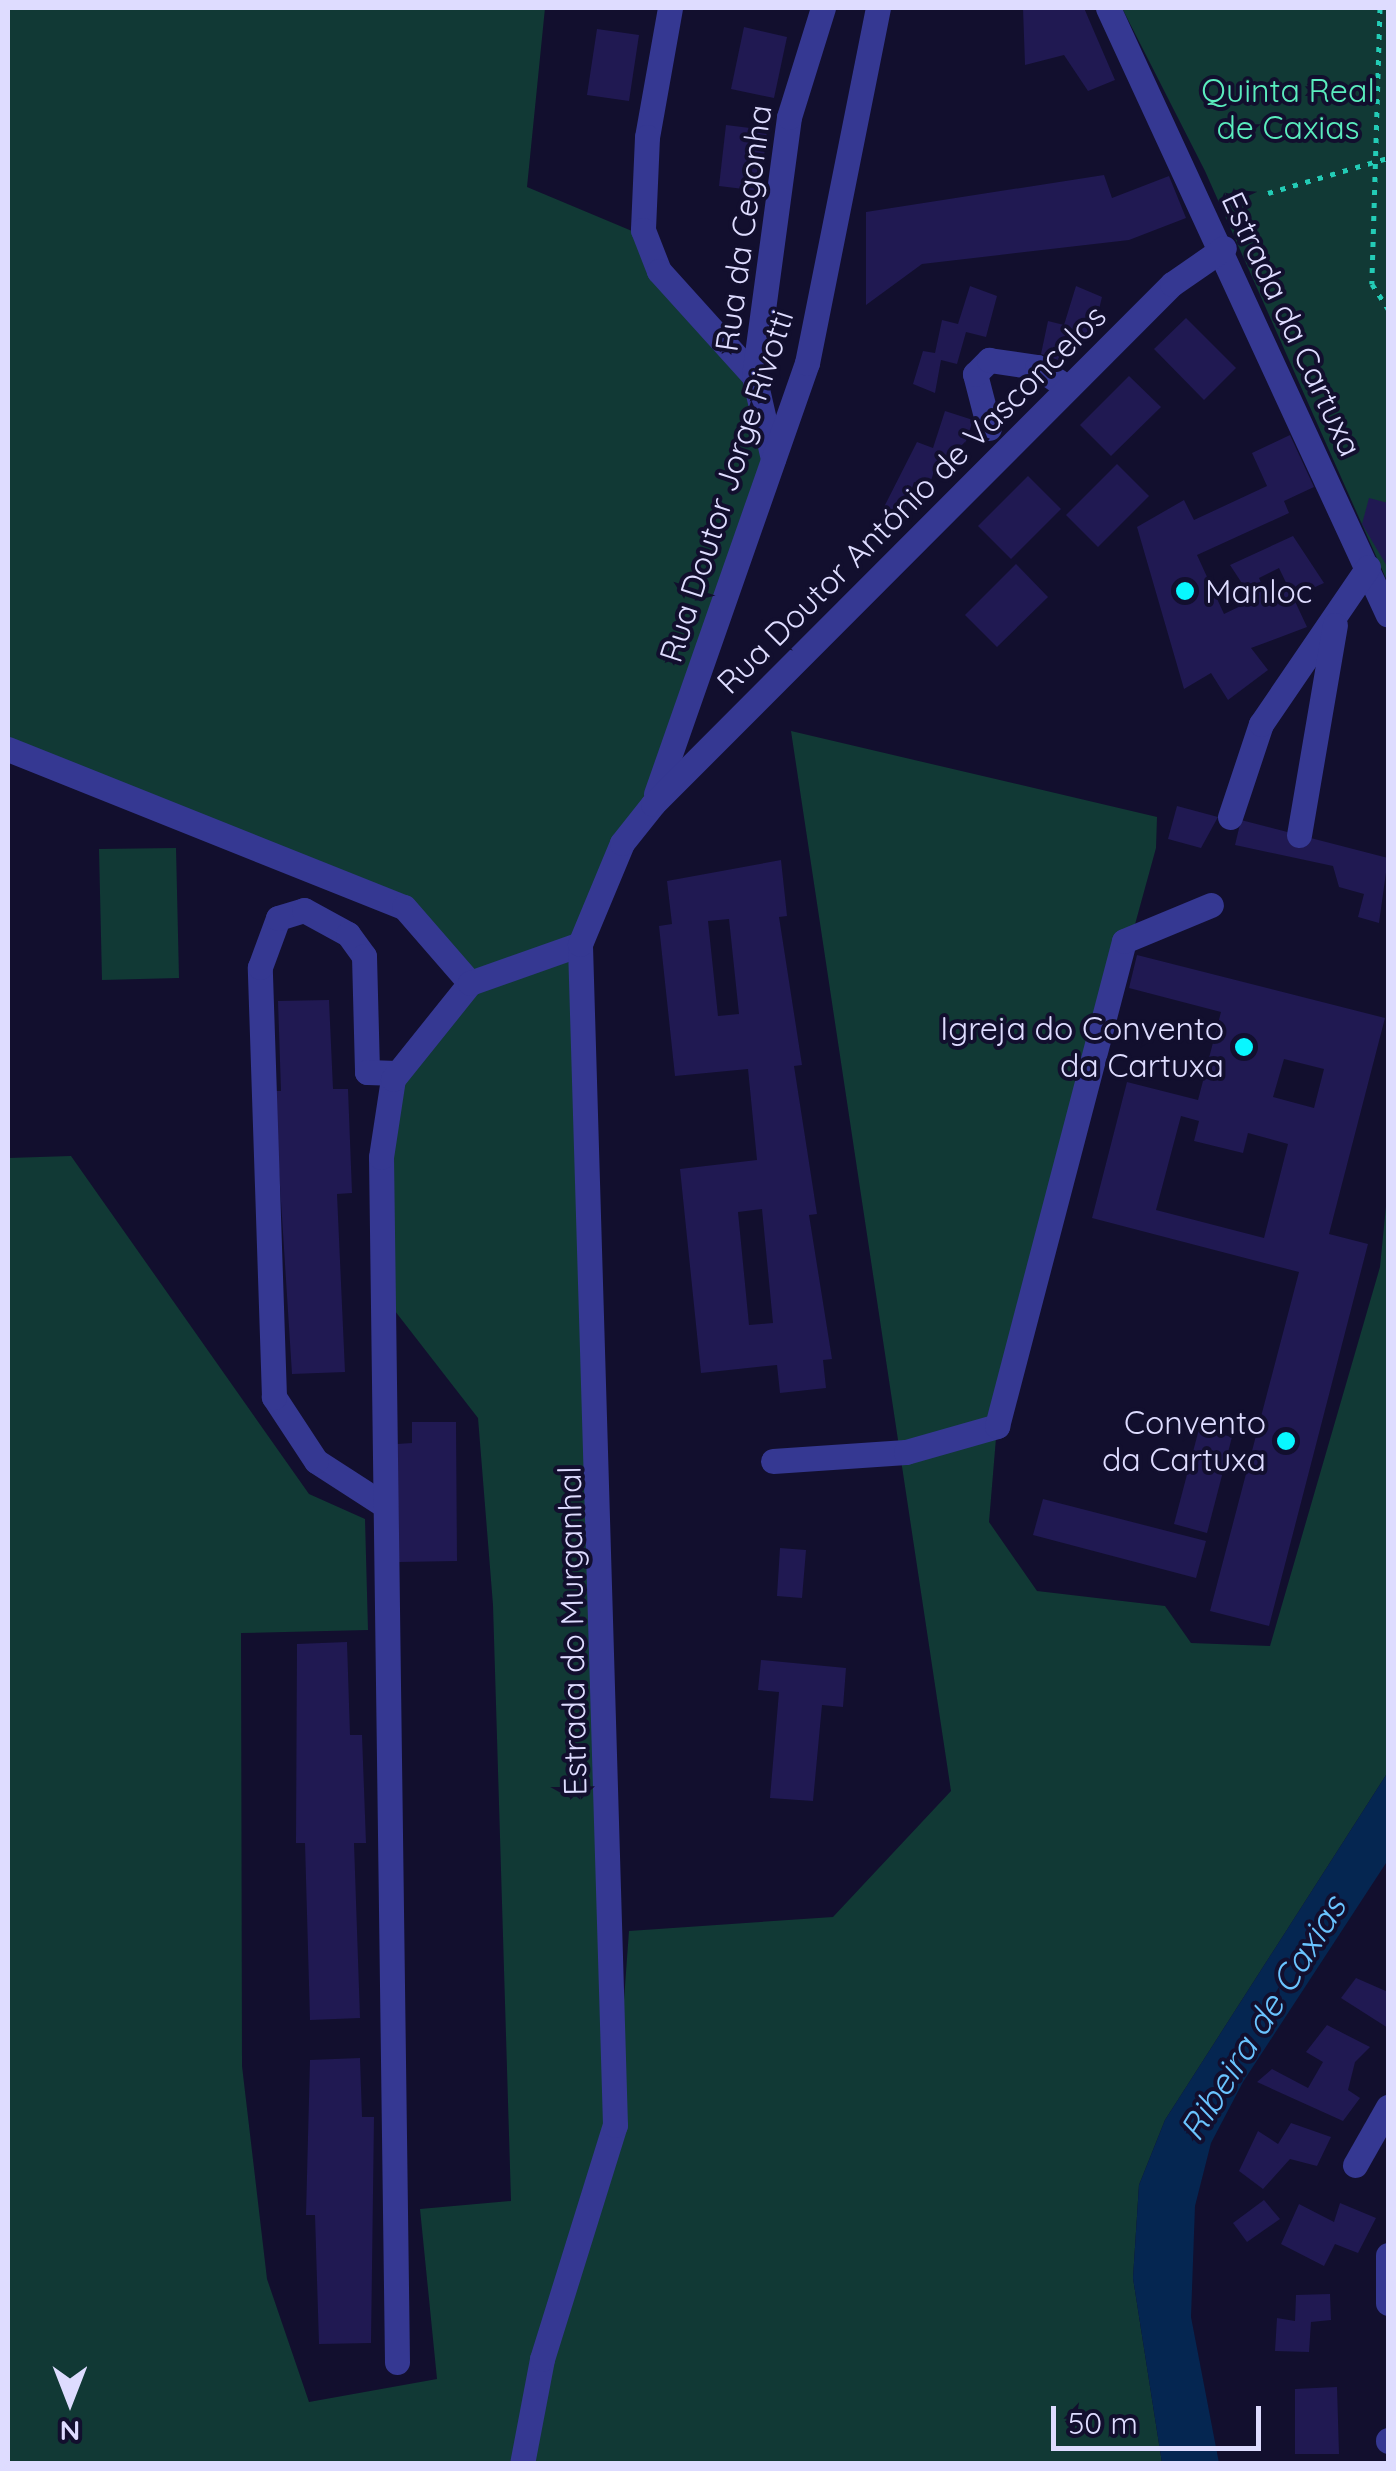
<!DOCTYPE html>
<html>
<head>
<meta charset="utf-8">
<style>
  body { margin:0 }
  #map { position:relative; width:1396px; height:2471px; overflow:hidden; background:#120f2e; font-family:Quicksand,sans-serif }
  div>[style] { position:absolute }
  .green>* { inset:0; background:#113935 }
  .water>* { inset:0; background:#052651 }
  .building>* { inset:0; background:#201952 }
  .path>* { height:5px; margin-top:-2.5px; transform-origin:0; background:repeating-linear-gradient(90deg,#23ccb6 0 5px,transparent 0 13px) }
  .minor>* { height:25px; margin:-12.5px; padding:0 12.5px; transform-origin:12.5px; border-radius:12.5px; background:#353892 }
  .dots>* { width:28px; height:28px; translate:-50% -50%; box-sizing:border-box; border:5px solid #120f2e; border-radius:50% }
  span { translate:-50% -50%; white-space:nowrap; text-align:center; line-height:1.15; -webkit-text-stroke:8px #120f2e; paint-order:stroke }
  .park-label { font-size:32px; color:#5aedbe }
  .street-label { font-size:32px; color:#dedcff }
  .poi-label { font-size:32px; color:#dedcff }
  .left { translate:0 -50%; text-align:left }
  .right { translate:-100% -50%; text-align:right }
  .water-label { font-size:35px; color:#6ac4ff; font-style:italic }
  .frame { position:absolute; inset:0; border:10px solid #dedcff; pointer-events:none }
  .north { position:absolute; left:20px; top:2351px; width:100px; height:100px; -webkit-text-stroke:8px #120f2e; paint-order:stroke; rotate:180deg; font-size:28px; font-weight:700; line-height:40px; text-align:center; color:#dedcff }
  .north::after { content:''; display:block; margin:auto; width:35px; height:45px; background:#dedcff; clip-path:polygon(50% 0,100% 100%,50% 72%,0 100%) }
  .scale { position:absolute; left:1051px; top:2406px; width:210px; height:45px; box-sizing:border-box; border:5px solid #dedcff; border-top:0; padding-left:12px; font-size:30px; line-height:35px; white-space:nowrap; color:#dedcff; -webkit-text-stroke:8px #120f2e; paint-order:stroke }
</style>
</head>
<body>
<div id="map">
  <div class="green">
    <div style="clip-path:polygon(8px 8px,545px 8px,527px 187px,632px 231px,783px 432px,653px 804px,580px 944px,616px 2110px,629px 1931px,833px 1917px,951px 1791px,791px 731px,1157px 817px,1156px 848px,997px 1426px,989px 1522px,1037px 1591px,1165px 1606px,1191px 1643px,1270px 1646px,1380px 1267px,1388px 1186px,1388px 1772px,1165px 2120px,1139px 2185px,1133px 2278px,1162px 2463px,8px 2463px,8px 1158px,71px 1156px,309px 1494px,365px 1519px,368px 1630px,241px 1633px,242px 2066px,267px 2279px,309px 2402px,437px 2379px,420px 2209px,511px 2201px,493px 1605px,478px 1418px,381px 1293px,393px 1079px,470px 983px,404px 907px,8px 749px)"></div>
    <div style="clip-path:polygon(1122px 8px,1388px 8px,1388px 583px,1205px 171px)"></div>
    <div style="clip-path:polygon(176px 848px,179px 978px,102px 980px,99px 849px)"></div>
  </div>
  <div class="water">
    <div style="clip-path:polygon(1388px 1772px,1388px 1860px,1243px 2082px,1211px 2143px,1195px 2206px,1191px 2317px,1219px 2463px,1162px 2463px,1133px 2278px,1139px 2185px,1165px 2120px)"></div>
  </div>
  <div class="building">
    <div style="clip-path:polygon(1023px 8px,1084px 8px,1115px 80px,1088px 91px,1064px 55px,1025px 65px)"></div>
    <div style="clip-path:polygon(744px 27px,787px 37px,774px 98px,731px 89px)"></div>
    <div style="clip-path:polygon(597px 29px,639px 35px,629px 101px,587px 95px)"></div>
    <div style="clip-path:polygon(726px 125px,767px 130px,760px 191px,719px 186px)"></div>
    <div style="clip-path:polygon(1104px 175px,1112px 198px,1169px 176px,1186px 218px,1129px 240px,922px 264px,866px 305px,866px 212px)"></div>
    <div style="clip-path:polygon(970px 286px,997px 296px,986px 337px,966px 332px,957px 364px,941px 360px,935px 393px,913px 384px,923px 351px,935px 353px,942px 320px,958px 324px)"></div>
    <div style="clip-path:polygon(1076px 286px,1102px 297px,1092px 338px,1071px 333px,1064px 362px,1041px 354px,1048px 321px,1064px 325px)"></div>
    <div style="clip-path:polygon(1186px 318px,1236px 368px,1204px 400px,1154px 349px)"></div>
    <div style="clip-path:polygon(1129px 376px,1161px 407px,1111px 456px,1080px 425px)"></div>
    <div style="clip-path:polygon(945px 411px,973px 420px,959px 462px,939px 455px,929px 487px,914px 482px,904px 513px,884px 507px,917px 442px,933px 448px)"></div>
    <div style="clip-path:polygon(evenodd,1290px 435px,1314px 487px,1284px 501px,1289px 513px,1197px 555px,1224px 614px,1253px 600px,1230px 565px,1293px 536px,1324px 583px,1293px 597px,1307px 627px,1251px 648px,1268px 670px,1228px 700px,1211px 673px,1184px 689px,1137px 527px,1184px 500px,1194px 520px,1267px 486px,1252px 453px,1290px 435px,1279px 568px,1289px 589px,1268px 599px,1259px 578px,1279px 568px)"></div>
    <div style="clip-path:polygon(1117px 464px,1149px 496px,1098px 547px,1066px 515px)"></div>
    <div style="clip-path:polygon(1028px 476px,1061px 509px,1011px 559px,978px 526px)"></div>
    <div style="clip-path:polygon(1369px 498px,1388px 503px,1388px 568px,1362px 524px)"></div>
    <div style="clip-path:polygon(1016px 564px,1048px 597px,997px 647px,965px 615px)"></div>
    <div style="clip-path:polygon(1177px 806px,1218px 817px,1201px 848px,1168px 839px)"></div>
    <div style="clip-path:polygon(1241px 820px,1388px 858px,1379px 923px,1358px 917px,1364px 894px,1339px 887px,1333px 866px,1235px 845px)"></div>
    <div style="clip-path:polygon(evenodd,781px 860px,787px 916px,779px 917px,802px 1065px,794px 1066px,817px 1214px,809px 1215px,832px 1359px,823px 1360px,826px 1388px,780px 1393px,777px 1365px,701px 1373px,680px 1169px,757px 1160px,748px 1069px,675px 1076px,659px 926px,672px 924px,667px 881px,781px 860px,729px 919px,739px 1014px,718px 1016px,708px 921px,729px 919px,781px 860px,762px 1209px,773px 1323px,749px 1325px,738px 1212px,762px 1209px)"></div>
    <div style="clip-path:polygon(evenodd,1137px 955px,1385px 1018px,1329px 1234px,1368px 1244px,1269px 1626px,1210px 1611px,1299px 1272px,1092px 1218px,1127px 1082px,1198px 1100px,1221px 1012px,1129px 988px,1137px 955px,1284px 1059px,1324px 1069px,1314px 1108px,1273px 1097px,1284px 1059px,1137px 955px,1181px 1116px,1199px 1121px,1194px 1141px,1243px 1153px,1248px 1133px,1288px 1144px,1264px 1238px,1156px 1210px,1181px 1116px)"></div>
    <div style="clip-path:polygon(329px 1000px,333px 1089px,348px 1089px,352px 1193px,337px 1194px,345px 1372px,292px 1374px,274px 1091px,281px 1091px,278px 1001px)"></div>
    <div style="clip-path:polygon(412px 1422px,456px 1422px,457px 1561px,399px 1562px,397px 1444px,412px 1443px)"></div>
    <div style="clip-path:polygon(1199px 1429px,1232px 1437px,1207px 1533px,1174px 1524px)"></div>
    <div style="clip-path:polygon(1043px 1499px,1206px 1541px,1196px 1578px,1033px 1535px)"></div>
    <div style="clip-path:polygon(780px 1548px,806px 1550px,802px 1598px,777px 1596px)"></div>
    <div style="clip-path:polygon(347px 1642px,350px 1735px,362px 1735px,366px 1843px,354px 1843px,360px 2018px,310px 2020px,305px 1843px,296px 1843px,297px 1644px)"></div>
    <div style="clip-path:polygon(761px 1660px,846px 1668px,843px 1707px,822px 1705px,813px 1801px,770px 1798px,779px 1692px,758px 1690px)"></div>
    <div style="clip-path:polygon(1356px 1978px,1388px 1992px,1388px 2028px,1341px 1998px)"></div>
    <div style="clip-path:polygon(1327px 2025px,1370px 2047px,1355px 2062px,1348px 2090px,1360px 2098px,1343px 2121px,1257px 2082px,1272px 2069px,1308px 2088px,1323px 2062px,1306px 2052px)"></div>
    <div style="clip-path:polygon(360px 2058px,362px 2117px,374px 2117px,371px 2343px,319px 2344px,315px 2215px,306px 2215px,310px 2060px)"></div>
    <div style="clip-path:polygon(1291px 2123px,1331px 2137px,1317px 2166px,1290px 2159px,1263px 2189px,1239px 2171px,1258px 2131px,1278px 2144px)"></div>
    <div style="clip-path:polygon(1264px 2200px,1280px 2219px,1247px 2242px,1233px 2223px)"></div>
    <div style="clip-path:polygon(1340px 2203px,1376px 2218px,1358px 2253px,1335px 2244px,1324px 2266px,1281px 2244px,1299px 2204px,1334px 2222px)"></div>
    <div style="clip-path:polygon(1330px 2294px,1331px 2320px,1311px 2322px,1309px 2352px,1275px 2351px,1277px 2318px,1295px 2321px,1296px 2295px)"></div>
    <div style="clip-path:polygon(1337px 2387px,1339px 2454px,1295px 2454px,1295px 2389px)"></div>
  </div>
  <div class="path">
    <div style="left:1380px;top:8px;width:276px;rotate:91.7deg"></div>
    <div style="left:1372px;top:284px;width:30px;rotate:57deg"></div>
    <div style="left:1268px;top:193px;width:125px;rotate:-16.3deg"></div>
  </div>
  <div class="minor">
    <div style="left:670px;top:8px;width:131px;rotate:100.1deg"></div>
    <div style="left:647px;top:137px;width:93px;rotate:92.5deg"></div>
    <div style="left:643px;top:230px;width:44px;rotate:68.7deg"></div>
    <div style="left:659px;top:271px;width:142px;rotate:47.9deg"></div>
    <div style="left:1108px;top:8px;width:668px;rotate:65.24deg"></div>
    <div style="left:989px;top:428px;width:56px;rotate:-104.5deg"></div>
    <div style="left:975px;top:374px;width:20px;rotate:-45deg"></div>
    <div style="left:989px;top:360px;width:49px;rotate:8.3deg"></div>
    <div style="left:1037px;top:367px;width:37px;rotate:34deg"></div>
    <div style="left:773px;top:459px;width:85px;rotate:-102.9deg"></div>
    <div style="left:754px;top:376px;width:261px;rotate:-82.3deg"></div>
    <div style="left:789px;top:117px;width:114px;rotate:-72.7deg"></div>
    <div style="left:8px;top:749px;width:426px;rotate:21.8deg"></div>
    <div style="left:404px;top:907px;width:101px;rotate:49deg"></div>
    <div style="left:656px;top:794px;width:457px;rotate:-70.7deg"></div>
    <div style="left:807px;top:363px;width:362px;rotate:-78.7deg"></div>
    <div style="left:1230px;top:817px;width:98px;rotate:-71.6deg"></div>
    <div style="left:1261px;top:724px;width:190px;rotate:-55.7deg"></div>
    <div style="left:1299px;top:835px;width:213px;rotate:-80.3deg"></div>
    <div style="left:773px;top:1461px;width:133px;rotate:-3.9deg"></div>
    <div style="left:906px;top:1452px;width:95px;rotate:-15.9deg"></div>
    <div style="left:997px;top:1426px;width:501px;rotate:-75.33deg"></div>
    <div style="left:1124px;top:941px;width:94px;rotate:-22.5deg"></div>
    <div style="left:381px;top:1503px;width:77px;rotate:-147.1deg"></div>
    <div style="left:316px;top:1461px;width:77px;rotate:-123.3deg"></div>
    <div style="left:274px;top:1397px;width:430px;rotate:-91.9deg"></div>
    <div style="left:260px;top:967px;width:52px;rotate:-69.8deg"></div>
    <div style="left:278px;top:918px;width:27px;rotate:-17deg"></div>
    <div style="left:304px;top:910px;width:50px;rotate:28.6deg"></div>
    <div style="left:348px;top:934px;width:27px;rotate:54deg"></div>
    <div style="left:364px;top:956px;width:116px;rotate:88.5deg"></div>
    <div style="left:367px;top:1072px;width:30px;rotate:2deg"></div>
    <div style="left:1355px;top:2165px;width:67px;rotate:-60.4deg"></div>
    <div style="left:1388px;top:2255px;width:48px;rotate:90deg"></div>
    <div style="left:397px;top:2362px;width:1205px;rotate:-90.76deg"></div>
    <div style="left:381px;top:1157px;width:79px;rotate:-81.3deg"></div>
    <div style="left:393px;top:1079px;width:123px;rotate:-51.3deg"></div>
    <div style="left:470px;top:983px;width:117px;rotate:-19.5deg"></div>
    <div style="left:1388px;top:2440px;width:1px;rotate:90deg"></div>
    <div style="left:522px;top:2464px;width:107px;rotate:-79.2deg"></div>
    <div style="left:542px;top:2359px;width:245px;rotate:-72.7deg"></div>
    <div style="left:615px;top:2125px;width:1182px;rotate:-91.7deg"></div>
    <div style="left:580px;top:944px;width:109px;rotate:-67.4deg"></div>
    <div style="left:622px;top:843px;width:50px;rotate:-51.5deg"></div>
    <div style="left:653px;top:804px;width:735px;rotate:-45.06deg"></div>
    <div style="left:1172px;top:284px;width:63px;rotate:-34.7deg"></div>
  </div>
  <div class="dots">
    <div style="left:1185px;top:591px;background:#08f7ff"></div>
    <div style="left:1244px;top:1047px;background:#08f7ff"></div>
    <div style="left:1286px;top:1441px;background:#08f7ff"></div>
  </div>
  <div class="park-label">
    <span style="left:1288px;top:109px">Quinta Real<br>de Caxias</span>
  </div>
  <div class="street-label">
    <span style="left:743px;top:228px;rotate:-82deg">Rua da Cegonha</span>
    <span style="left:1292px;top:324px;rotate:65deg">Estrada da Cartuxa</span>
    <span style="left:726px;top:486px;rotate:-72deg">Rua Doutor Jorge Rivotti</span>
    <span style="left:911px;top:499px;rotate:-45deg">Rua Doutor António de Vasconcelos</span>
    <span style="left:572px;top:1631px;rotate:-91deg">Estrada do Murganhal</span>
  </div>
  <div class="poi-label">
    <span class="left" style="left:1205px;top:591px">Manloc</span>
    <span class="right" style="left:1224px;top:1047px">Igreja do Convento<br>da Cartuxa</span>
    <span class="right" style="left:1266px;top:1441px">Convento<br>da Cartuxa</span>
  </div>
  <div class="water-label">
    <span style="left:1262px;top:2018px;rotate:-58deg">Ribeira de Caxias</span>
  </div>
  <div class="frame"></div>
  <div class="north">N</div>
  <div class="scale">50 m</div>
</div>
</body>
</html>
